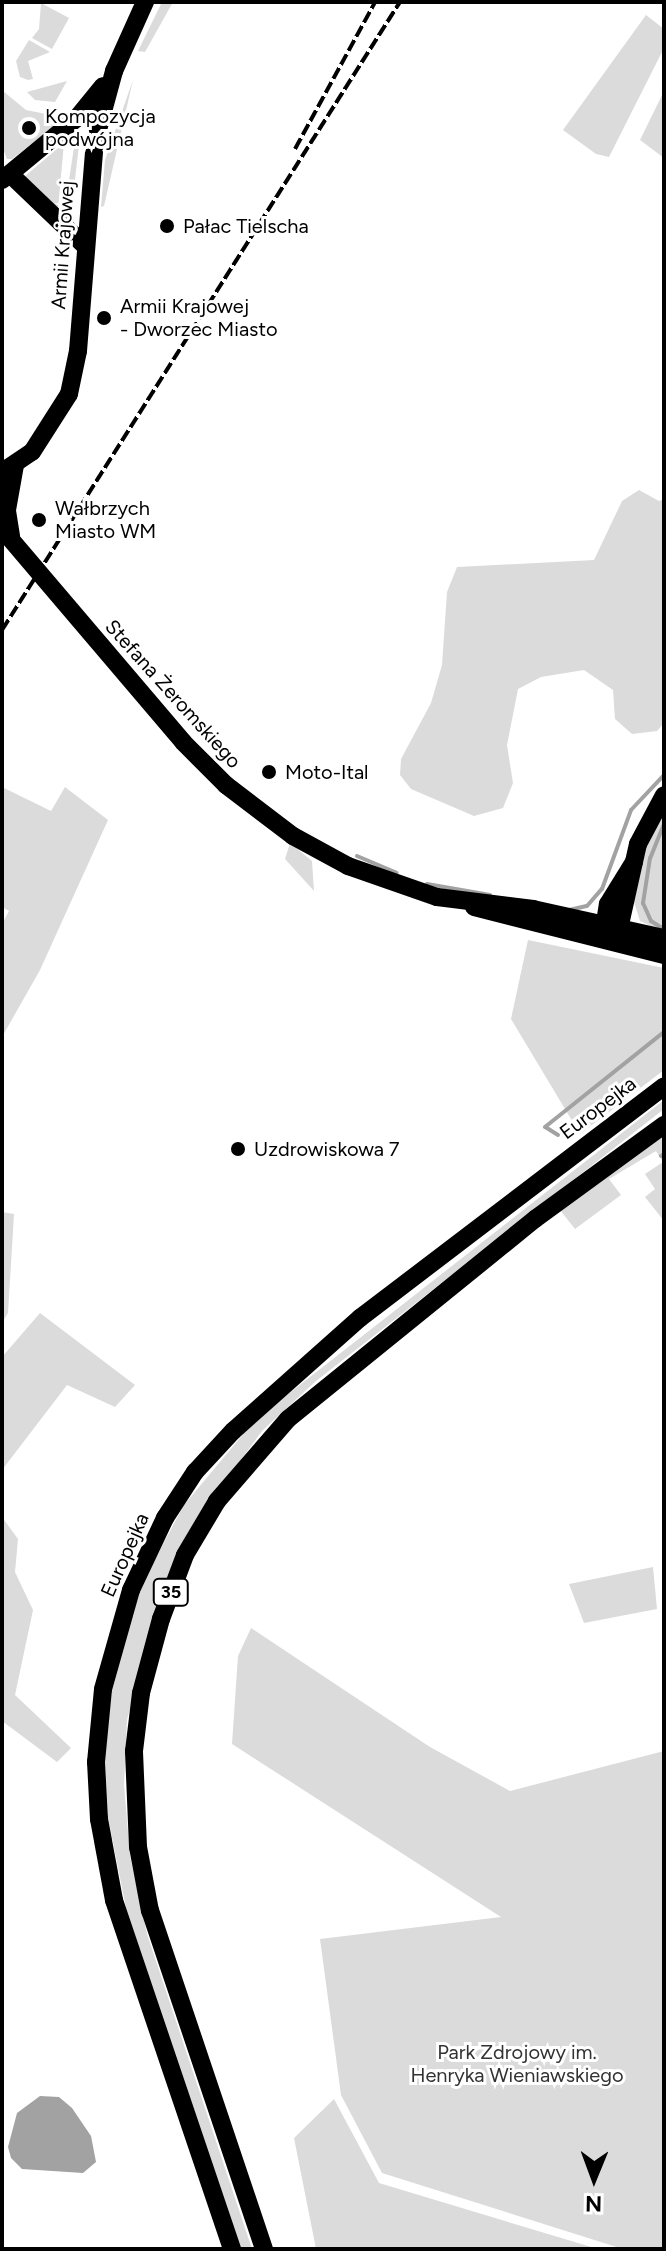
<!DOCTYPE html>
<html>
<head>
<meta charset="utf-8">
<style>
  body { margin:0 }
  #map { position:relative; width:666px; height:2251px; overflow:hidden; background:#fff; font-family:Figtree,sans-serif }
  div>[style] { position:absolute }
  .green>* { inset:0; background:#dbdbdb }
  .water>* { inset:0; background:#a2a2a2 }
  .stream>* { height:4px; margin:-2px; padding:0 2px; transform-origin:2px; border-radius:2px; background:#a2a2a2 }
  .major>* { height:18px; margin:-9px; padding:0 9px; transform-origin:9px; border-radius:9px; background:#000 }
  .rail>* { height:4px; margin-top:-2px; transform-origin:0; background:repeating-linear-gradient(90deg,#000 0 12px,transparent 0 16px) }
  .dots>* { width:22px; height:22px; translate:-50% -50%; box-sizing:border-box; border:4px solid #fff; border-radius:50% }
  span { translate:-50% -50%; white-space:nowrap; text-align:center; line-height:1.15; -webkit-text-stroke:6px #fff; paint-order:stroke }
  .shield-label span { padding:2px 6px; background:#fff; border:2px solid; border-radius:6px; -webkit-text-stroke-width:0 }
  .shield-label { font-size:18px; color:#000; font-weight:700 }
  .poi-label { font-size:20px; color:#000 }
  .left { translate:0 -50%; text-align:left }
  .street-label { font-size:20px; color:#000 }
  .park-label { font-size:20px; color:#323232 }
  .frame { position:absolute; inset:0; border:4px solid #000; pointer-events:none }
  .north { position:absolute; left:554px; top:2139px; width:80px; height:80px; -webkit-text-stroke:6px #fff; paint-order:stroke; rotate:181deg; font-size:22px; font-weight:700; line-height:32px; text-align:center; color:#000 }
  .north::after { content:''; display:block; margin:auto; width:28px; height:36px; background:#000; clip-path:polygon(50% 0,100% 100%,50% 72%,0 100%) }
</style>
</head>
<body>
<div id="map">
  <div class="green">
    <div style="clip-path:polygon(162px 2px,173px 2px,145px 52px,138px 51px)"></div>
    <div style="clip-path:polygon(41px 3px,69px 18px,52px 49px,32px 38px,39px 29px)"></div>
    <div style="clip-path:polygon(646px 15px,664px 29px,664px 48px,609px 157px,596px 154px,563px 130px)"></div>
    <div style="clip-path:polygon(29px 40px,50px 52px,28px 61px,33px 79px,28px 80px,20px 77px,16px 61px)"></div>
    <div style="clip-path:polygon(133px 80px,104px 206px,101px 207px,105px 160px)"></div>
    <div style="clip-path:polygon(67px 81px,55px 102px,35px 100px,27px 92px)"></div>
    <div style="clip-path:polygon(3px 91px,26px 110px,51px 115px,53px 127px,12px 159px,7px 159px,2px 146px)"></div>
    <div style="clip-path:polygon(664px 91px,664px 158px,640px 140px)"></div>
    <div style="clip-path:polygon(76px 134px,80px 137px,72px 204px,66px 200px)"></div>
    <div style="clip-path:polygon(64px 143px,58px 209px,24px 177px)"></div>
    <div style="clip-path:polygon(639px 490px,659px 501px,664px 499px,664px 723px,657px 731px,632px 734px,615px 719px,613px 690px,584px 670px,541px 677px,518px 689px,507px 745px,513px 783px,503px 808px,474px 816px,411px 789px,400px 775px,401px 759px,431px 703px,442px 665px,447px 592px,457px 567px,594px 560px,622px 501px)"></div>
    <div style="clip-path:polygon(2px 787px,51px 811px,65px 787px,108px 820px,40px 970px,2px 1037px,2px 924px,9px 911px,2px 907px)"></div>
    <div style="clip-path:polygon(664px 811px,664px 932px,640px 921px,634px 902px,647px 845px)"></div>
    <div style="clip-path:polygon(290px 843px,312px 861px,314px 891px,285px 859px)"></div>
    <div style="clip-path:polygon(528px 940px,664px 968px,664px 1070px,580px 1134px,511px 1019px)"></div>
    <div style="clip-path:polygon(664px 1100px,664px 1109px,316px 1381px,262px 1431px,189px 1531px,159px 1595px,127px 1720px,124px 1785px,130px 1856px,147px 1934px,252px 2249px,240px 2249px,126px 1908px,108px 1817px,105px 1755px,112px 1685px,140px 1587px,184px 1505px,255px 1420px)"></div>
    <div style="clip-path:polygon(664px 1133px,664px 1221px,645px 1197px,655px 1189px,645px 1174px,663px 1162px,656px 1151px,609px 1179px,621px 1195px,575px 1229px,560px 1210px)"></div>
    <div style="clip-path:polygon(2px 1212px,14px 1214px,8px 1313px,2px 1323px)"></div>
    <div style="clip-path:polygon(40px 1313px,135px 1385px,115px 1407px,67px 1385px,2px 1470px,2px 1357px)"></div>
    <div style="clip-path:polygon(2px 1517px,18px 1539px,15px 1572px,33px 1610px,15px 1695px,71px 1748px,57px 1762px,2px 1721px)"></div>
    <div style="clip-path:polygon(653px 1567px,657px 1609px,584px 1623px,569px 1584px)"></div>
    <div style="clip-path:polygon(251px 1628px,430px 1747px,510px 1791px,664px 1751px,664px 2249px,623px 2249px,382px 2173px,341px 2095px,320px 1939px,501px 1917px,232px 1744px,238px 1656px)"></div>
    <div style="clip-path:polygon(334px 2099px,379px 2183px,598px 2249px,316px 2249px,294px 2138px)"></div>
  </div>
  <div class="water">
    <div style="clip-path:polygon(40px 2096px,59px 2097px,72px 2108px,91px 2136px,96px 2162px,83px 2173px,22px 2169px,11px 2158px,8px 2147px,17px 2113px)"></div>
  </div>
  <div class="stream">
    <div style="left:664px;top:824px;width:37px;rotate:112deg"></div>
    <div style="left:650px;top:858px;width:46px;rotate:98.8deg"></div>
    <div style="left:643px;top:903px;width:20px;rotate:66deg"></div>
    <div style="left:651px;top:921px;width:15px;rotate:32deg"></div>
    <div style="left:357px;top:856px;width:43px;rotate:23deg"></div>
    <div style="left:427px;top:884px;width:64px;rotate:9.9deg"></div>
    <div style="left:569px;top:910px;width:18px;rotate:-13deg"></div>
    <div style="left:587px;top:906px;width:23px;rotate:-49deg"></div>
    <div style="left:602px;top:889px;width:84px;rotate:-69.8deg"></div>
    <div style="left:631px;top:810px;width:48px;rotate:-46.7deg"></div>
    <div style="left:558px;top:1135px;width:15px;rotate:-148deg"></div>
    <div style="left:545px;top:1127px;width:152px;rotate:-38.6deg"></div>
    <div style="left:661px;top:1156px;width:4px;rotate:-34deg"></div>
  </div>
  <div class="major">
    <div style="left:10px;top:174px;width:103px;rotate:43.8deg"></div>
    <div style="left:2px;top:180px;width:97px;rotate:-39.6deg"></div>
    <div style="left:77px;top:118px;width:41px;rotate:-50.9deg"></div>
    <div style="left:2px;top:472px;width:36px;rotate:-34deg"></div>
    <div style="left:32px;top:452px;width:69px;rotate:-57.5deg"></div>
    <div style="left:69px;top:394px;width:44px;rotate:-78.2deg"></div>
    <div style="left:78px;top:351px;width:211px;rotate:-85.4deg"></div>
    <div style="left:95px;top:141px;width:73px;rotate:-74.8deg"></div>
    <div style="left:114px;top:71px;width:76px;rotate:-65.8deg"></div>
    <div style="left:2px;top:529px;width:280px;rotate:49.6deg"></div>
    <div style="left:183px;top:742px;width:61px;rotate:45deg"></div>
    <div style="left:226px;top:785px;width:84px;rotate:37.3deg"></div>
    <div style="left:293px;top:836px;width:63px;rotate:28.6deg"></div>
    <div style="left:348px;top:866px;width:94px;rotate:19.2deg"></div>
    <div style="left:437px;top:897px;width:97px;rotate:7.1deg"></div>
    <div style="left:533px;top:909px;width:134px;rotate:12.5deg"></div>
    <div style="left:11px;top:536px;width:26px;rotate:-99deg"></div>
    <div style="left:7px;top:510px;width:46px;rotate:-79.9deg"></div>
    <div style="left:474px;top:907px;width:196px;rotate:14.2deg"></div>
    <div style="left:603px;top:935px;width:31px;rotate:-81deg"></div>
    <div style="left:608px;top:904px;width:49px;rotate:-58.2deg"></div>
    <div style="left:617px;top:938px;width:96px;rotate:-77.4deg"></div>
    <div style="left:638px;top:844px;width:55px;rotate:-62deg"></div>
    <div style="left:232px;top:2249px;width:368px;rotate:-108.7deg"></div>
    <div style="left:114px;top:1900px;width:82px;rotate:-100.5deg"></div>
    <div style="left:99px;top:1819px;width:57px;rotate:-93deg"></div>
    <div style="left:96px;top:1762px;width:73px;rotate:-84.5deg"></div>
    <div style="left:103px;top:1689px;width:103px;rotate:-74.2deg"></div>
    <div style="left:131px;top:1590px;width:80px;rotate:-64.7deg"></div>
    <div style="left:165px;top:1518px;width:55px;rotate:-56.9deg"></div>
    <div style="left:195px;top:1472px;width:56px;rotate:-47.2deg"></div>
    <div style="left:233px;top:1431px;width:170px;rotate:-41.7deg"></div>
    <div style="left:360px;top:1318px;width:382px;rotate:-37.3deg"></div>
    <div style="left:264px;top:2249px;width:357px;rotate:-108.6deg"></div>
    <div style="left:150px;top:1911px;width:65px;rotate:-100.6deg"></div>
    <div style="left:138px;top:1847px;width:96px;rotate:-92.4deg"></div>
    <div style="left:134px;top:1751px;width:58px;rotate:-83.1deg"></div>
    <div style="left:141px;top:1693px;width:77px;rotate:-74.9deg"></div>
    <div style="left:161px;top:1619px;width:68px;rotate:-69.4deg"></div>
    <div style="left:185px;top:1555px;width:63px;rotate:-59.3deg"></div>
    <div style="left:217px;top:1501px;width:108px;rotate:-49.1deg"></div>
    <div style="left:288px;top:1419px;width:318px;rotate:-39deg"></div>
    <div style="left:535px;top:1219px;width:160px;rotate:-36.1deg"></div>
  </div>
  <div class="rail">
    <div style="left:295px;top:149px;width:167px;rotate:-61.4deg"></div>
    <div style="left:2px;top:630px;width:743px;rotate:-57.64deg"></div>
  </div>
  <div class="dots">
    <div style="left:29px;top:128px;background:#000"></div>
    <div style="left:167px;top:226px;background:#000"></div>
    <div style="left:104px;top:318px;background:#000"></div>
    <div style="left:39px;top:520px;background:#000"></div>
    <div style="left:269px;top:772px;background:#000"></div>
    <div style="left:238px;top:1149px;background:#000"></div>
  </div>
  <div class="shield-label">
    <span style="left:171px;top:1592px">35</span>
  </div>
  <div class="poi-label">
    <span class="left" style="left:45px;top:128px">Kompozycja<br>podwójna</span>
    <span class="left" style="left:183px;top:226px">Pałac Tielscha</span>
    <span class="left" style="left:120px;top:318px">Armii Krajowej<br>- Dworzec Miasto</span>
    <span class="left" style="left:55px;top:520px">Wałbrzych<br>Miasto WM</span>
    <span class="left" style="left:285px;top:772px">Moto-Ital</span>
    <span class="left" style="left:254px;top:1149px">Uzdrowiskowa 7</span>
  </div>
  <div class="street-label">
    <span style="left:63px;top:245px;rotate:-86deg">Armii Krajowej</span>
    <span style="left:173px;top:694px;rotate:48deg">Stefana Żeromskiego</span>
    <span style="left:598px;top:1108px;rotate:-37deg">Europejka</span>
    <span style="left:125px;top:1555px;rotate:-66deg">Europejka</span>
  </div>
  <div class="park-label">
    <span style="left:517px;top:2064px">Park Zdrojowy im.<br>Henryka Wieniawskiego</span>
  </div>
  <div class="frame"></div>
  <div class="north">N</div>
</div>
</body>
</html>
